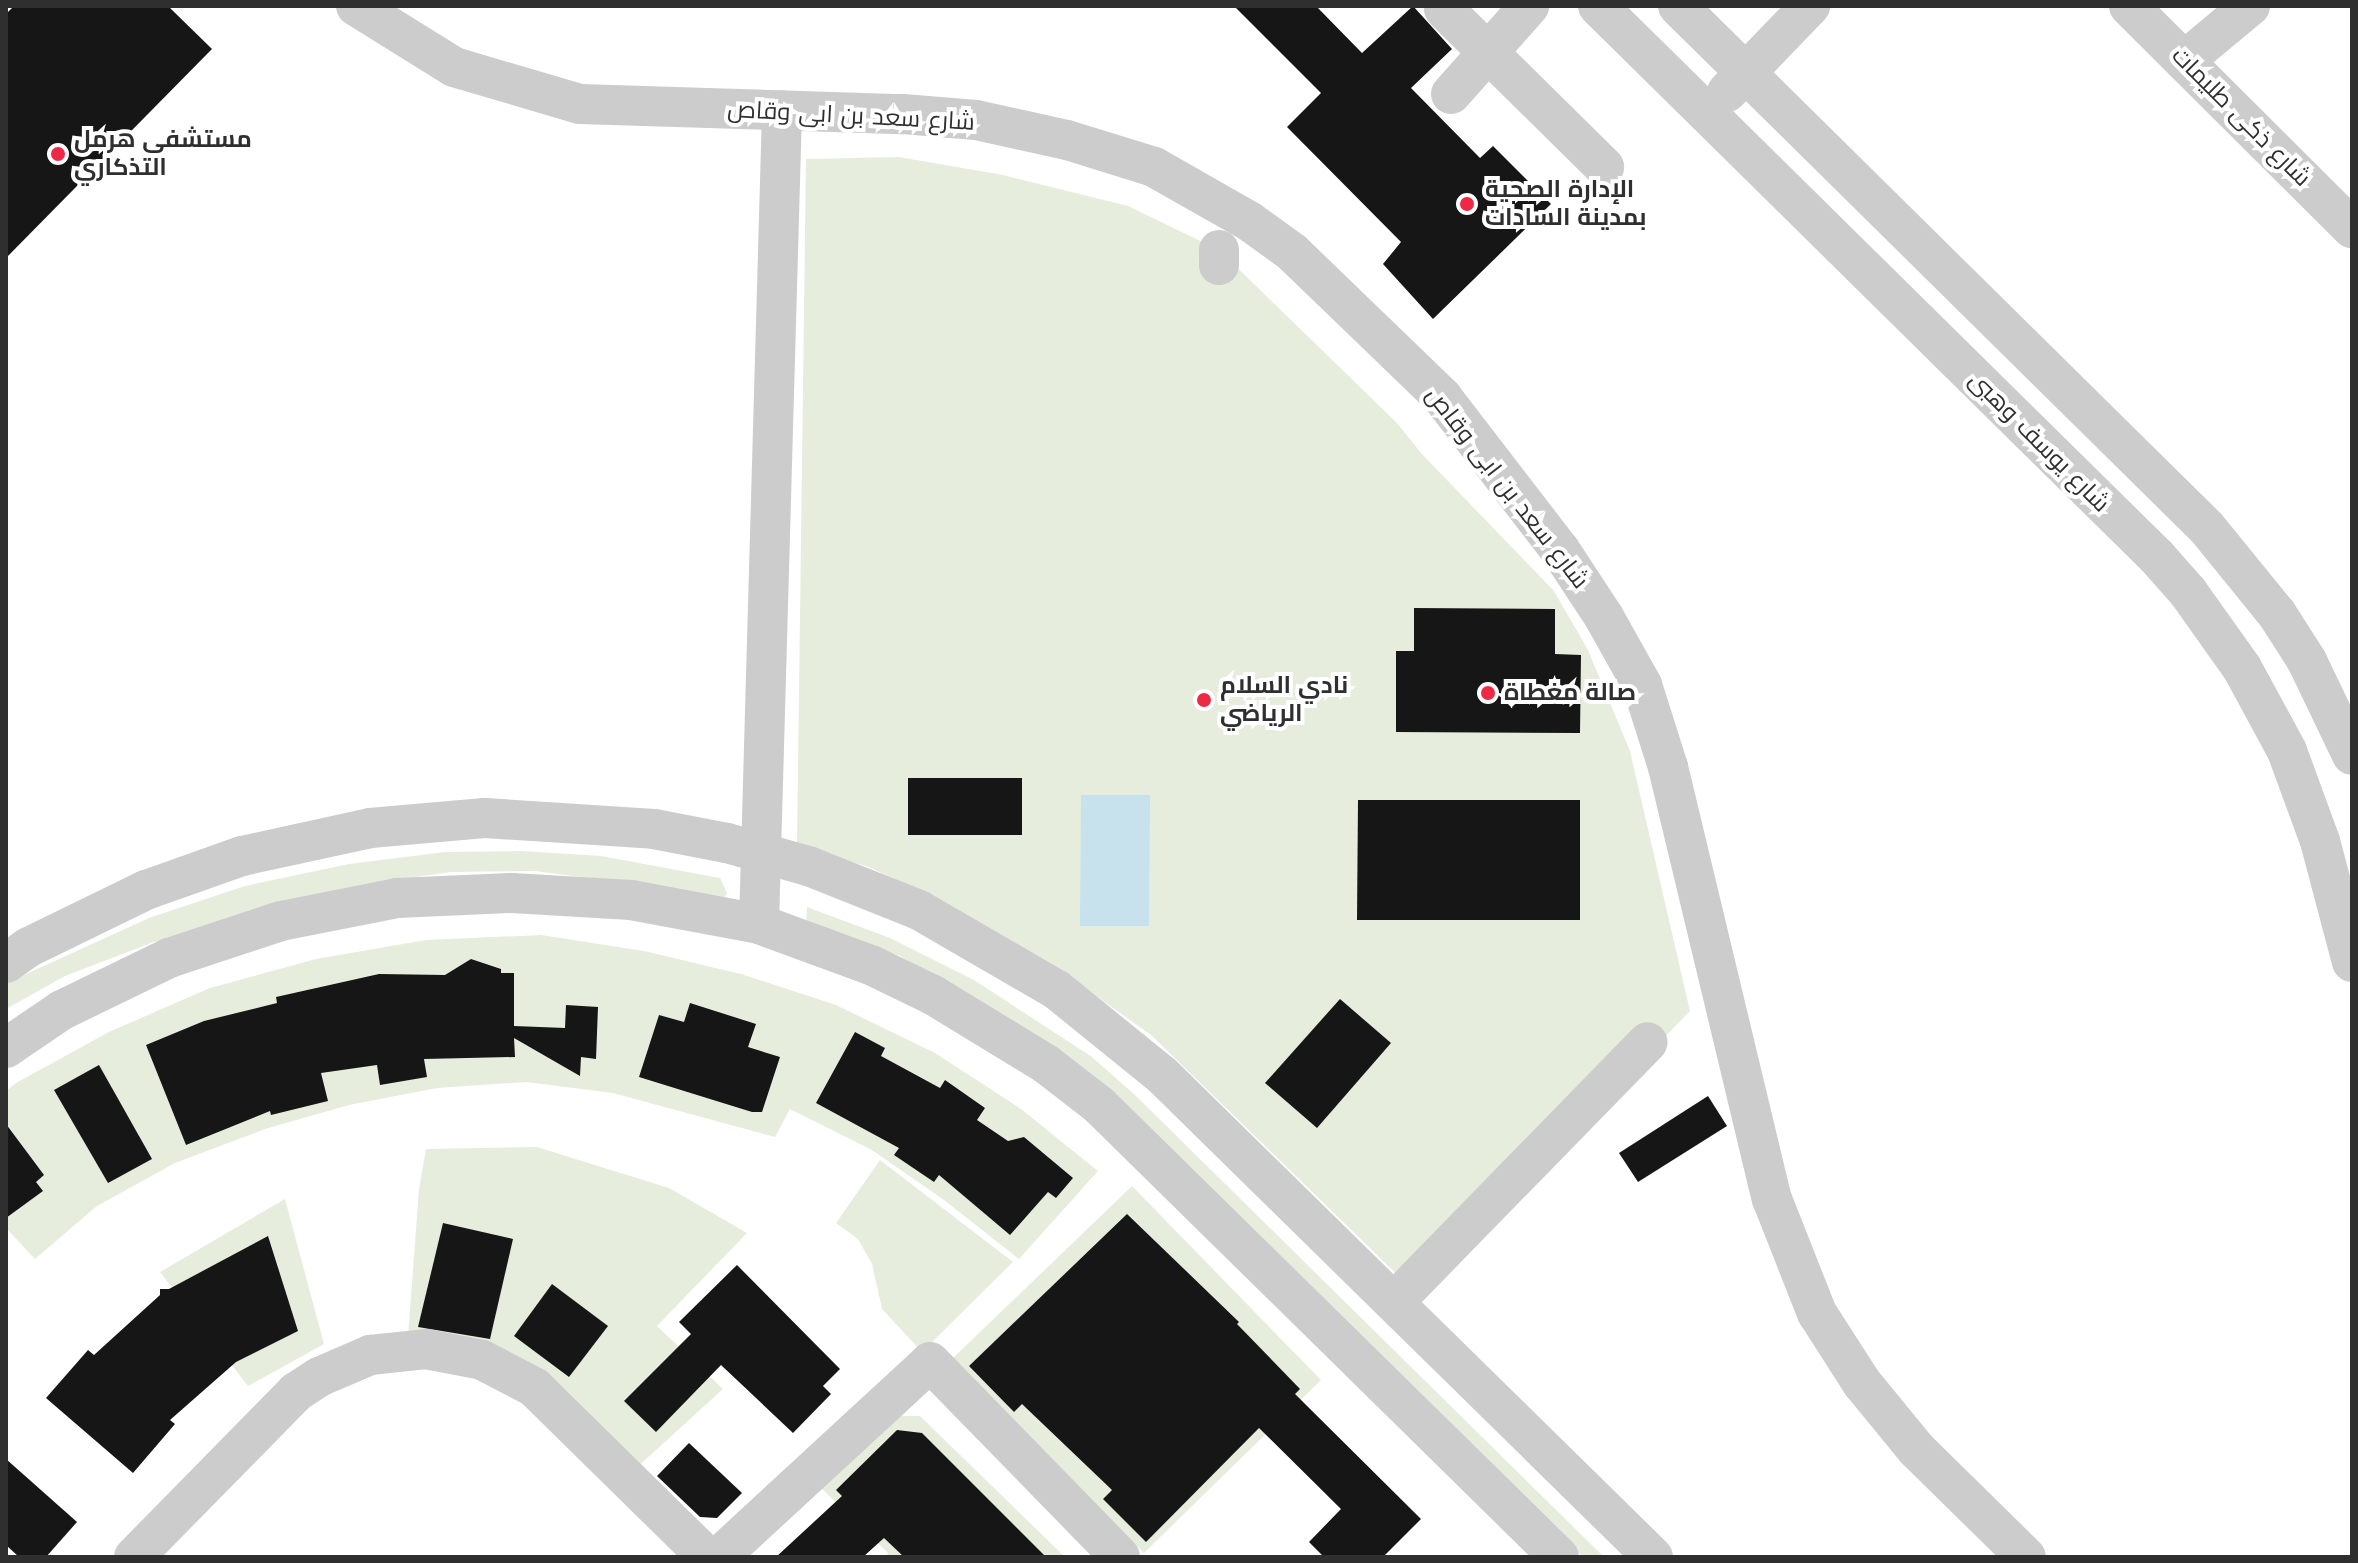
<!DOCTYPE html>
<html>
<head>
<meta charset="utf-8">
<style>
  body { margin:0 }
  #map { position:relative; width:2358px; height:1563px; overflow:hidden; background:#fff; font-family:"Work Sans",Cairo,sans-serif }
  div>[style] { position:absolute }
  .green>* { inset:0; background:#e6eddc }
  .water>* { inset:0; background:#c7e1ed }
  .building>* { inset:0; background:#161616 }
  .minor>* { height:40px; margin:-20px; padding:0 20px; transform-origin:20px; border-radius:20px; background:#ccc }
  .dots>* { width:22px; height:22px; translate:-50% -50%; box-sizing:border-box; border:4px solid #fff; border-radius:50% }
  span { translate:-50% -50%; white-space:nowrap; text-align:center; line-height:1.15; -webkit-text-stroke:8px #fff; paint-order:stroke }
  .street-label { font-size:24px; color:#2f2f2f }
  .poi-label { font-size:24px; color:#2f2f2f; font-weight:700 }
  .left { translate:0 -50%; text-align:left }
  .frame { position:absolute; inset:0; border:8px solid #2f2f2f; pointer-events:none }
</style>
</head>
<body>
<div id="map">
  <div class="green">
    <div style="clip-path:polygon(899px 157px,1003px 175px,1128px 206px,1219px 250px,1397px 423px,1421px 453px,1554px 591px,1588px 650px,1630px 751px,1690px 1011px,1416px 1293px,1151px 1035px,1047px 961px,948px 905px,869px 867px,797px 845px,806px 159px)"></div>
    <div style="clip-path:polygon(522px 851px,601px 856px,720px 878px,727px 893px,720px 904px,618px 882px,535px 871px,451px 872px,372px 883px,258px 909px,151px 943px,65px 976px,6px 1009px,6px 984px,13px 980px,149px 918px,245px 886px,349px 864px,445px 852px)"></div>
    <div style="clip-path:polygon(807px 907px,890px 938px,974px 980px,1092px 1057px,1135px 1095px,1604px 1557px,1583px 1557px,1203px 1181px,1043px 1040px,900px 956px,806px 924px)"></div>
    <div style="clip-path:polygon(541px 935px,644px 951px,741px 974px,836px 1005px,935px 1053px,1021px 1109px,1098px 1171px,1019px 1259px,944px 1200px,872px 1150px,790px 1109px,775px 1137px,613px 1093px,526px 1082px,437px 1088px,349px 1105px,265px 1129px,175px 1163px,97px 1206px,35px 1259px,6px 1228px,6px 1091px,16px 1083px,109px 1032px,210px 988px,316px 959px,426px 940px)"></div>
    <div style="clip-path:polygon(537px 1147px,669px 1188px,747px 1233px,657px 1326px,723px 1389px,633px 1471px,569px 1411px,408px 1337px,419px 1189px,426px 1149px)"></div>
    <div style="clip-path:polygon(880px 1160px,1013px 1262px,922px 1352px,882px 1309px,872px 1264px,858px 1239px,836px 1223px)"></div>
    <div style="clip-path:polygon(1132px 1186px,1321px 1380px,1144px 1553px,953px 1358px)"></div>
    <div style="clip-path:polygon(285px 1199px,324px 1344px,248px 1386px,160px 1272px)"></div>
    <div style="clip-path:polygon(896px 1416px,920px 1416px,1065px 1557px,886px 1557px,888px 1553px,821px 1488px)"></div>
  </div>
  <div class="water">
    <div style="clip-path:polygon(1081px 795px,1150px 795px,1149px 926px,1080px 926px)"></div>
  </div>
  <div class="building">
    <div style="clip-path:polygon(14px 6px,168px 6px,212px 49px,6px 258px,6px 14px)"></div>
    <div style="clip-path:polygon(1234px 6px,1316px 6px,1362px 53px,1413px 6px,1452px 49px,1411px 88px,1480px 158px,1493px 146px,1551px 204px,1433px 319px,1383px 264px,1401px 242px,1287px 127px,1321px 93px)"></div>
    <div style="clip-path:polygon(1414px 608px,1555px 609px,1555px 654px,1581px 655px,1580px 733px,1396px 732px,1396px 651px,1414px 651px)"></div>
    <div style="clip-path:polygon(908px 778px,1022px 778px,1022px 835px,908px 835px)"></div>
    <div style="clip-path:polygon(1358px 800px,1580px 800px,1580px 920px,1357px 920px)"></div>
    <div style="clip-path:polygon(471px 959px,501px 969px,501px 973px,514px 973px,514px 1026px,565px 1028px,566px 1005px,598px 1007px,596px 1059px,581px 1057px,580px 1076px,514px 1038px,515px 1057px,424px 1059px,427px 1077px,380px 1085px,377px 1065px,321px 1073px,328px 1101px,271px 1115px,270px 1111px,186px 1145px,146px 1045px,204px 1021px,277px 1003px,276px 997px,379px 974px,445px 975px)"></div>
    <div style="clip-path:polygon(1340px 999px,1391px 1043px,1317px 1128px,1265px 1083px)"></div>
    <div style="clip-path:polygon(690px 1003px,756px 1024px,748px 1047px,780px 1057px,762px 1112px,752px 1112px,639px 1077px,659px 1015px,684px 1022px)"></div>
    <div style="clip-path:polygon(855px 1032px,885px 1048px,881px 1056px,940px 1088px,945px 1080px,985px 1108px,977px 1120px,1008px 1141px,1024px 1137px,1073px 1178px,1056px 1198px,1048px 1192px,1010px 1235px,939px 1175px,934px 1182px,894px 1155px,899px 1148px,816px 1103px)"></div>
    <div style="clip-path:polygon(99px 1065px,152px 1159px,108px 1183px,54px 1090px)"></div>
    <div style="clip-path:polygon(1708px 1096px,1727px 1126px,1638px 1182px,1619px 1153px)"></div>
    <div style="clip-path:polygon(6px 1124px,44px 1175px,36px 1182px,43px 1191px,6px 1218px)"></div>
    <div style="clip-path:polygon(1127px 1214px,1239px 1322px,1237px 1324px,1300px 1389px,1295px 1394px,1421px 1519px,1383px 1557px,1324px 1557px,1309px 1542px,1341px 1509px,1259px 1428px,1146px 1542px,1103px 1499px,1112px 1490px,1022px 1404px,1014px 1412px,969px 1366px)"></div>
    <div style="clip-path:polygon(443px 1223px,513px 1239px,490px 1339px,418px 1327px)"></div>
    <div style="clip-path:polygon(268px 1236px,298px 1331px,236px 1362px,170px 1420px,175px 1424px,133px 1473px,46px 1398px,88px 1350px,94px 1355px,160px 1295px,160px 1289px,169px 1289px)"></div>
    <div style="clip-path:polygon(737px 1265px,840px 1369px,823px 1386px,831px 1394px,793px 1433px,721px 1365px,656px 1432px,624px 1401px,691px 1334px,679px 1322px)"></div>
    <div style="clip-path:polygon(552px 1284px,608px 1326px,569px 1377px,514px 1336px)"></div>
    <div style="clip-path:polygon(897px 1430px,922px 1433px,1046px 1557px,904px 1557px,884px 1538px,863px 1557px,776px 1557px,842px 1496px,836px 1490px)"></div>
    <div style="clip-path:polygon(689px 1443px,742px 1493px,717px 1518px,700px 1517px,657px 1476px)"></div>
    <div style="clip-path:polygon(6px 1459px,77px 1522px,46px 1557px,19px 1557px,6px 1545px)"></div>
  </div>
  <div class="minor">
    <div style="left:356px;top:6px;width:115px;rotate:31.9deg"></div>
    <div style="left:454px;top:67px;width:131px;rotate:16.4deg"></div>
    <div style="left:580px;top:104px;width:323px;rotate:1.8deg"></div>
    <div style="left:903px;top:114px;width:73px;rotate:4.7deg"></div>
    <div style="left:976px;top:120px;width:93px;rotate:12.4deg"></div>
    <div style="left:1067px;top:140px;width:91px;rotate:17.2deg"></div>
    <div style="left:1154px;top:167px;width:109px;rotate:29.6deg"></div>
    <div style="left:1249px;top:221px;width:53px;rotate:35.8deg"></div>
    <div style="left:1292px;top:252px;width:209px;rotate:44deg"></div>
    <div style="left:1442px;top:397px;width:193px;rotate:52.4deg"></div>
    <div style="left:1560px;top:550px;width:80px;rotate:56.7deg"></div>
    <div style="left:1604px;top:617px;width:78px;rotate:60.8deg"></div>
    <div style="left:1642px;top:685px;width:86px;rotate:72.4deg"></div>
    <div style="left:1668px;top:767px;width:444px;rotate:76.5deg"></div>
    <div style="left:1772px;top:1199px;width:123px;rotate:68.5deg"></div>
    <div style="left:1817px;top:1313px;width:83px;rotate:57.3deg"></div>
    <div style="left:1862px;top:1383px;width:85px;rotate:50.7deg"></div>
    <div style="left:1916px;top:1449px;width:154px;rotate:44.5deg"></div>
    <div style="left:1598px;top:6px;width:785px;rotate:44.59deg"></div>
    <div style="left:2157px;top:557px;width:47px;rotate:48.5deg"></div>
    <div style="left:2188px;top:592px;width:93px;rotate:54.6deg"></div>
    <div style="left:2242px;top:668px;width:94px;rotate:61.5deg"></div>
    <div style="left:2287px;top:751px;width:96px;rotate:69.9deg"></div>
    <div style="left:2320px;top:841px;width:125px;rotate:75.2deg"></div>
    <div style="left:1678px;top:6px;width:743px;rotate:44.62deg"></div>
    <div style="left:2207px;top:528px;width:111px;rotate:50.9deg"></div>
    <div style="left:2277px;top:614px;width:56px;rotate:57.4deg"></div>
    <div style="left:2307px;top:661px;width:104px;rotate:64.4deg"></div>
    <div style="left:2129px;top:6px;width:315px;rotate:44.9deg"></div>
    <div style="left:1444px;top:9px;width:225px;rotate:44.6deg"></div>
    <div style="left:2184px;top:61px;width:86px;rotate:-39.8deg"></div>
    <div style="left:1727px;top:92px;width:120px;rotate:-46deg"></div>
    <div style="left:1451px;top:94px;width:118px;rotate:-48.4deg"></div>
    <div style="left:1219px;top:265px;width:15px;rotate:-90deg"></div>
    <div style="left:759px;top:924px;width:814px;rotate:-88.38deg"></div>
    <div style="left:6px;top:963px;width:28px;rotate:-35deg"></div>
    <div style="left:29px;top:947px;width:130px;rotate:-26deg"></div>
    <div style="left:146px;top:890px;width:102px;rotate:-19.5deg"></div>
    <div style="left:242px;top:856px;width:131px;rotate:-12.3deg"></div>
    <div style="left:370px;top:828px;width:115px;rotate:-5deg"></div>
    <div style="left:485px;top:818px;width:169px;rotate:3.7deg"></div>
    <div style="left:654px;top:829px;width:74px;rotate:10.9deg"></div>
    <div style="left:727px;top:843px;width:87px;rotate:15.9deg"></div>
    <div style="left:811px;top:867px;width:116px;rotate:21.7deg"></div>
    <div style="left:919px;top:910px;width:160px;rotate:30.1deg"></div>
    <div style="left:1057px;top:990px;width:135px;rotate:39deg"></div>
    <div style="left:1162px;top:1075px;width:688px;rotate:44.47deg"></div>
    <div style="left:6px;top:1048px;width:68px;rotate:-34.2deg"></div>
    <div style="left:62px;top:1010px;width:119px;rotate:-25.9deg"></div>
    <div style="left:169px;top:958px;width:118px;rotate:-18.3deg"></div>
    <div style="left:281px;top:921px;width:118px;rotate:-11.2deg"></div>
    <div style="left:397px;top:898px;width:115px;rotate:-2.5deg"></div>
    <div style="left:512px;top:893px;width:119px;rotate:3.4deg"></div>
    <div style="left:631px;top:900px;width:130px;rotate:10.6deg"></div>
    <div style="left:759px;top:924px;width:121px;rotate:20.2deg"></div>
    <div style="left:873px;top:966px;width:67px;rotate:25.8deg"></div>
    <div style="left:933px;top:995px;width:132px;rotate:31.4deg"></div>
    <div style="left:1046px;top:1064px;width:67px;rotate:37.7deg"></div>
    <div style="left:1099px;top:1105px;width:645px;rotate:44.5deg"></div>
    <div style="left:1394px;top:1302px;width:363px;rotate:-45.7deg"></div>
    <div style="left:134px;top:1557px;width:231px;rotate:-45.5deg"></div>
    <div style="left:296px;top:1392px;width:27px;rotate:-33deg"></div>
    <div style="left:319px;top:1377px;width:56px;rotate:-23.3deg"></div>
    <div style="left:370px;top:1355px;width:56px;rotate:-6.1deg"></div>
    <div style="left:426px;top:1349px;width:57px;rotate:11.1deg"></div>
    <div style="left:482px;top:1360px;width:59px;rotate:27.4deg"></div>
    <div style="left:534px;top:1387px;width:243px;rotate:44.5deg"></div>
    <div style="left:719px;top:1557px;width:287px;rotate:-42.7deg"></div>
    <div style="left:930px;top:1362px;width:272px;rotate:45.7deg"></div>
  </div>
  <div class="dots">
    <div style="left:58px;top:154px;background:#ed2945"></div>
    <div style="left:1467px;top:204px;background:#ed2945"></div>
    <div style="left:1488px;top:693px;background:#ed2945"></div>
    <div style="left:1204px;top:700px;background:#ed2945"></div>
  </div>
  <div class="street-label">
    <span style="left:851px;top:116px;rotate:3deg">شارع سعد بن ابى وقاص</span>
    <span style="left:2241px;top:117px;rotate:45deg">شارع ذكى طليمات</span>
    <span style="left:2039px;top:442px;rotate:45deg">شارع يوسف وهبى</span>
    <span style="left:1507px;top:488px;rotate:52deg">شارع سعد بن ابى وقاص</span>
  </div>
  <div class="poi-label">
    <span class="left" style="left:74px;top:154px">مستشفى هرمل<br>التذكاري</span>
    <span class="left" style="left:1485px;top:204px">الإدارة الصحية<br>بمدينة السادات</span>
    <span class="left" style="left:1220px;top:700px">نادي السلام<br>الرياضي</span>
    <span class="left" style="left:1504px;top:693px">صالة مغطاة</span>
  </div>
  <div class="frame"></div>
</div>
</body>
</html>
